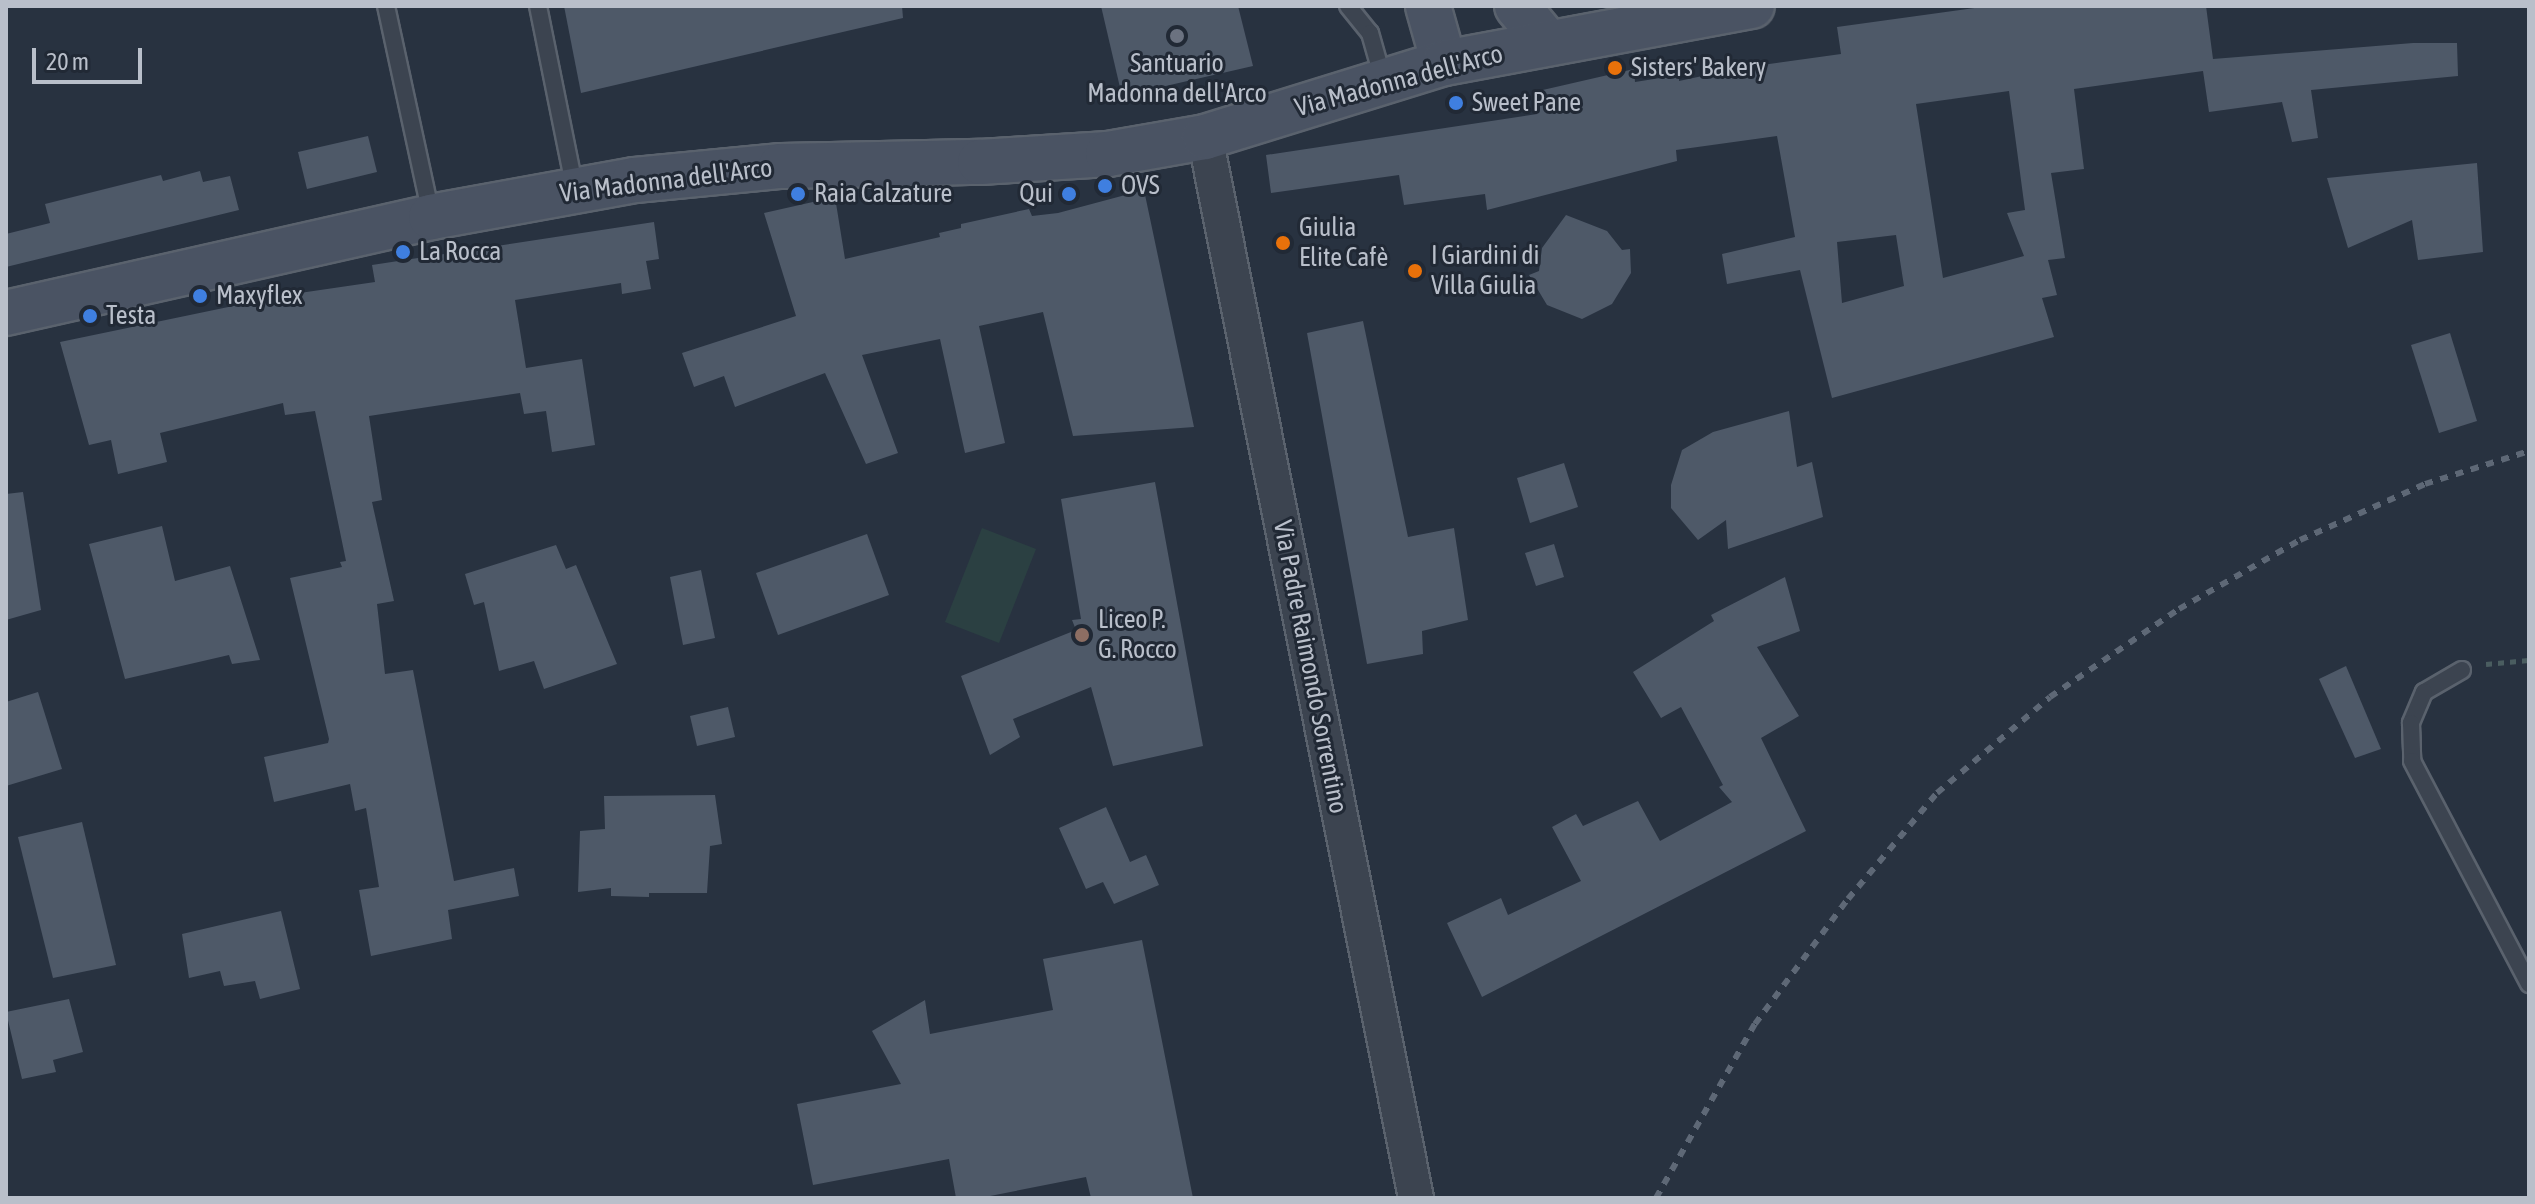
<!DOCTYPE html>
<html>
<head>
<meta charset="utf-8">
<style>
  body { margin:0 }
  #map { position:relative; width:2535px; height:1204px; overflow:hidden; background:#283240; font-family:"Asap Condensed",sans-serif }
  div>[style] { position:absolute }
  .green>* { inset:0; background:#2b4042 }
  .building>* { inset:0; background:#4e5968 }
  .path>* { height:5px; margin-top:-2.5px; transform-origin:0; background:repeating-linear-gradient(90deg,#4a5d60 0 6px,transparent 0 12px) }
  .roads { filter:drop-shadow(2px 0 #5a626d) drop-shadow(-2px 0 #5a626d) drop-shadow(0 2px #5a626d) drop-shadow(0 -2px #5a626d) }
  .lane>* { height:16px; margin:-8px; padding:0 8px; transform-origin:8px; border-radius:8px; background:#3c4450 }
  .street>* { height:34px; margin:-17px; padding:0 17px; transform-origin:17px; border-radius:17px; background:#3c4450 }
  .secondary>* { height:44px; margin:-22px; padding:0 22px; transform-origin:22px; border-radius:22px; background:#4a5363 }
  .rail>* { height:6px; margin-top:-3px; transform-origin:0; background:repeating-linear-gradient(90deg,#5e6876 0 8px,transparent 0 16px) }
  .dots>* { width:22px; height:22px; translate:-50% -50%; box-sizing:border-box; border:4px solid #212935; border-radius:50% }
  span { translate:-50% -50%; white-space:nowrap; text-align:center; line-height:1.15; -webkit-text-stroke:6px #212935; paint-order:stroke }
  .poi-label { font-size:26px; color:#b9bfca }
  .left { translate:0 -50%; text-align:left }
  .right { translate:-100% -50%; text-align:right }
  .street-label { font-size:26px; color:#b9bfca }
  .frame { position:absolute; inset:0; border:8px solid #b9bfca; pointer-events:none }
  .scale { position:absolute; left:32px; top:48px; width:110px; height:36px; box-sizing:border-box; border:4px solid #b9bfca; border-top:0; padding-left:10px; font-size:24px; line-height:28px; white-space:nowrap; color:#b9bfca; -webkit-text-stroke:6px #212935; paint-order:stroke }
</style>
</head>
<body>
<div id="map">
  <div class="green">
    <div style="clip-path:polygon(982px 528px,1036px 549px,999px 643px,945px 622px)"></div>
  </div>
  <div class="building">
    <div style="clip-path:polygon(564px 6px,902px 6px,903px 18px,581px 93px)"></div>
    <div style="clip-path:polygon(1101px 6px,1238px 6px,1253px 66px,1122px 96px)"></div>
    <div style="clip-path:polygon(evenodd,1989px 6px,2206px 6px,2213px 59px,2413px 43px,2457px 43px,2458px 76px,2311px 90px,2318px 138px,2292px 142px,2282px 102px,2209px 112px,2203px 71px,2074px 89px,2084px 169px,2051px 173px,2065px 258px,2048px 260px,2057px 295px,2042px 298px,2054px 337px,1832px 398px,1800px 270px,1727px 284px,1722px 254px,1795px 237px,1777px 136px,1676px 150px,1677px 161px,1487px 210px,1485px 194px,1404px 205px,1399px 175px,1271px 193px,1266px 155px,1537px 114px,1534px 92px,1634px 69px,1635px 82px,1679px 75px,1679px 81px,1740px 68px,1841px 54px,1837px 27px,1989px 6px,2009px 91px,2025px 210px,2007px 213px,2024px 256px,1943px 278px,1916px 104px,2009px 91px,1989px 6px,1896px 235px,1904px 286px,1842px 303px,1837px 242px,1896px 235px)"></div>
    <div style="clip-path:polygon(368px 136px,377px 172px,307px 189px,298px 152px)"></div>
    <div style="clip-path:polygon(2477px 163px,2483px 252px,2418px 260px,2412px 220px,2348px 248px,2327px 178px)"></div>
    <div style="clip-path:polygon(200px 171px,203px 182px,230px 176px,239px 210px,6px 267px,6px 234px,50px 223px,45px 204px,161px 175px,163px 181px)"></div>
    <div style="clip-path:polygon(1144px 190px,1194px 427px,1073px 436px,1043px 312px,979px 326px,1005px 443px,965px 453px,940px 339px,862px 355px,898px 453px,866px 464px,825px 373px,735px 407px,724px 376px,694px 387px,682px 353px,796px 316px,764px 213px,835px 197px,845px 259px,940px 237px,939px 233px,961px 228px,961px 224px,1029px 209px,1032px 216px,1058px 213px)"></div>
    <div style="clip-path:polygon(1566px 215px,1607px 231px,1622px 250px,1630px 249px,1631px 273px,1612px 304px,1582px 319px,1547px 305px,1529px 275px,1539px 271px,1542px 248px)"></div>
    <div style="clip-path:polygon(654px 222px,659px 259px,646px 261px,651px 289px,622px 294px,621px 283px,515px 300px,526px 368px,582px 359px,595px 445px,552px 452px,546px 411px,524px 414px,520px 393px,369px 416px,382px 500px,372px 502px,394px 601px,377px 604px,385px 674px,413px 670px,454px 881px,514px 868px,519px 896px,448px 910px,452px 939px,371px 956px,359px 890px,379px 887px,366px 808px,355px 811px,350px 784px,274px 802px,264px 757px,328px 743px,329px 739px,290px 578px,342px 567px,340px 562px,346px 561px,315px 411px,285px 415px,283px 403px,160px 433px,167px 462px,118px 474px,111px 440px,89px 445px,60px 342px,286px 295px,375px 282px,372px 265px)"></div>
    <div style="clip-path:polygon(1363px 321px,1408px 537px,1454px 528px,1468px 620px,1422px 631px,1423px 654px,1367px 664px,1307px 333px)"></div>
    <div style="clip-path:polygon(2450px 333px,2477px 421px,2439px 433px,2411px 345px)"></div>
    <div style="clip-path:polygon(1789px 411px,1797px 467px,1812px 462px,1823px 517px,1728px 549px,1726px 520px,1698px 540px,1671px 508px,1671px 485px,1682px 450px,1713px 432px)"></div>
    <div style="clip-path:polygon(1564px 463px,1578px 507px,1530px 523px,1517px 478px)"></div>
    <div style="clip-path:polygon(1155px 482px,1203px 746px,1113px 766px,1091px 687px,1013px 719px,1020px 737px,990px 755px,961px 676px,1076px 630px,1072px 620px,1081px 619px,1061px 499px)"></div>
    <div style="clip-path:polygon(23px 492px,41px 610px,6px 620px,6px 494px)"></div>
    <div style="clip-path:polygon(162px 526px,175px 581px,230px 566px,260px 660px,232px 664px,229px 655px,125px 679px,89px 544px)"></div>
    <div style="clip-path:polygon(867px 534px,889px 595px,778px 635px,756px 573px)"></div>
    <div style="clip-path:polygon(1554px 544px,1564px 577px,1536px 586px,1525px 553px)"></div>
    <div style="clip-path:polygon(556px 545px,566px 569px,576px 565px,617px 664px,544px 689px,534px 661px,499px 671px,484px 602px,474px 605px,465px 574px)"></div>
    <div style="clip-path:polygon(701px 570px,715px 638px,683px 645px,670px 577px)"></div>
    <div style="clip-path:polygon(1785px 577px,1800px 631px,1757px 647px,1799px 716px,1761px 738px,1806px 831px,1482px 997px,1447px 923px,1501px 898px,1508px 915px,1581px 881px,1552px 827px,1576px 814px,1583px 826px,1638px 801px,1660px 841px,1732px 802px,1719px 787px,1723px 785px,1681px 707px,1661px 718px,1633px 672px,1714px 621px,1711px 615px)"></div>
    <div style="clip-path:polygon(2346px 666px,2381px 749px,2355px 758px,2319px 679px)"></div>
    <div style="clip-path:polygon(38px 692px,62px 769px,6px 786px,6px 702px)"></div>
    <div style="clip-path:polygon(728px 707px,735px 737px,697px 746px,690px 716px)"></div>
    <div style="clip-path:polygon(715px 795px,722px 844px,710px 846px,707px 893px,649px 893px,649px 897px,611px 896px,611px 888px,578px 892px,580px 831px,605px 829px,604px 796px)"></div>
    <div style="clip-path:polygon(1106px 807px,1130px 862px,1146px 855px,1159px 885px,1114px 904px,1103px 882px,1086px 889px,1059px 828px)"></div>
    <div style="clip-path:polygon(82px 822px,116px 965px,53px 978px,18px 837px)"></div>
    <div style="clip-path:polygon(281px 911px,300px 989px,260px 999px,255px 981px,224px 986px,220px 971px,189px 978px,182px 934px)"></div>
    <div style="clip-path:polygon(1142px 940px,1193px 1198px,1091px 1198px,1086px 1177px,980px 1198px,956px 1198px,949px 1159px,813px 1185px,797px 1104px,901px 1084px,872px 1031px,925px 1000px,930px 1034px,1053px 1010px,1043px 959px)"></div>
    <div style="clip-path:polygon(69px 999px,83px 1052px,53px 1060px,56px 1072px,22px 1079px,6px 1012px)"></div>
  </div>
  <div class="path">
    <div style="left:2486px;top:664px;width:43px;rotate:-5.3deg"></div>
  </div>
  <div class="roads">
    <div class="lane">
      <div style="left:386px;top:6px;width:214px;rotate:77.8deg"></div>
      <div style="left:538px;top:6px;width:188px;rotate:78.6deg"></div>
      <div style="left:1348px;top:6px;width:35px;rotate:51deg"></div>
      <div style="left:1370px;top:33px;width:48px;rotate:74.2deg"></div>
      <div style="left:2462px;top:670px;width:44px;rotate:149.9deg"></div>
      <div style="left:2424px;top:692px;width:34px;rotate:113deg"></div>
      <div style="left:2411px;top:723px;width:38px;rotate:88deg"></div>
      <div style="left:2412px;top:761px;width:252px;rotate:62.3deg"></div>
    </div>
    <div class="street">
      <div style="left:1205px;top:137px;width:1082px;rotate:78.75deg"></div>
    </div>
    <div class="secondary">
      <div style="left:1428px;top:6px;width:59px;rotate:74.3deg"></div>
      <div style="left:1517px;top:6px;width:48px;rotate:50deg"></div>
      <div style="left:6px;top:313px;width:436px;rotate:-12.7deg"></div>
      <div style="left:431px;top:217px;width:207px;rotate:-10.3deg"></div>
      <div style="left:635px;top:180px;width:147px;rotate:-5.5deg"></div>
      <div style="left:781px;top:166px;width:199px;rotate:-1.2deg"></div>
      <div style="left:980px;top:162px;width:128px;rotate:-3.6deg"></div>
      <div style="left:1108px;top:154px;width:98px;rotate:-9.9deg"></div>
      <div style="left:1205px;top:137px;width:250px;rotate:-17.2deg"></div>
      <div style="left:1444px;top:63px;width:313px;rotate:-10.5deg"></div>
    </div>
  </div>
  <div class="rail">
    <div style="left:1656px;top:1198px;width:200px;rotate:-60.4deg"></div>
    <div style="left:1755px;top:1024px;width:156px;rotate:-53.4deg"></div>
    <div style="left:1848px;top:899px;width:138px;rotate:-50deg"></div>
    <div style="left:1937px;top:793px;width:148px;rotate:-40.3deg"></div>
    <div style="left:2050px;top:697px;width:156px;rotate:-34.3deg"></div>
    <div style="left:2179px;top:609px;width:139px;rotate:-29.7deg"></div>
    <div style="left:2300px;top:540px;width:137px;rotate:-24.1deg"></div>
    <div style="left:2425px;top:484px;width:109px;rotate:-17.6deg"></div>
  </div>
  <div class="dots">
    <div style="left:1177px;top:36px;background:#6b7280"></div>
    <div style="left:1615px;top:68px;background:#e8710a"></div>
    <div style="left:1456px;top:103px;background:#3f7fe0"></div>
    <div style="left:1105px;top:186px;background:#3f7fe0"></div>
    <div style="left:798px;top:194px;background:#3f7fe0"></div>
    <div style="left:1069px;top:194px;background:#3f7fe0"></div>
    <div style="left:1283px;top:243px;background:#e8710a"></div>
    <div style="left:403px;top:252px;background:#3f7fe0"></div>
    <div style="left:1415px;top:271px;background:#e8710a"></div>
    <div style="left:200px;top:296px;background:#3f7fe0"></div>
    <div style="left:90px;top:316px;background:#3f7fe0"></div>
    <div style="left:1082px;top:635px;background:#8d6e63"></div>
  </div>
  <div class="poi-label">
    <span style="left:1177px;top:79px">Santuario<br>Madonna dell'Arco</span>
    <span class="left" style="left:1631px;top:68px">Sisters' Bakery</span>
    <span class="left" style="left:1472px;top:103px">Sweet Pane</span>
    <span class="left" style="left:1121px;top:186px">OVS</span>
    <span class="left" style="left:814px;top:194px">Raia Calzature</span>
    <span class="right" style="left:1053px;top:194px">Qui</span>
    <span class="left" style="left:1299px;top:243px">Giulia<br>Elite Cafè</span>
    <span class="left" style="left:419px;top:252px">La Rocca</span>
    <span class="left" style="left:1431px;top:271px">I Giardini di<br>Villa Giulia</span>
    <span class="left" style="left:216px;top:296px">Maxyflex</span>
    <span class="left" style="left:106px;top:316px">Testa</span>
    <span class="left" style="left:1098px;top:635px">Liceo P.<br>G. Rocco</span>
  </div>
  <div class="street-label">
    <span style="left:1399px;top:81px;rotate:-15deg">Via Madonna dell'Arco</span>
    <span style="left:666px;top:181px;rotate:-7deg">Via Madonna dell'Arco</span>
    <span style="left:1310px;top:667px;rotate:79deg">Via Padre Raimondo Sorrentino</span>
  </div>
  <div class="frame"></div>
  <div class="scale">20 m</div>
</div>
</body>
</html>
